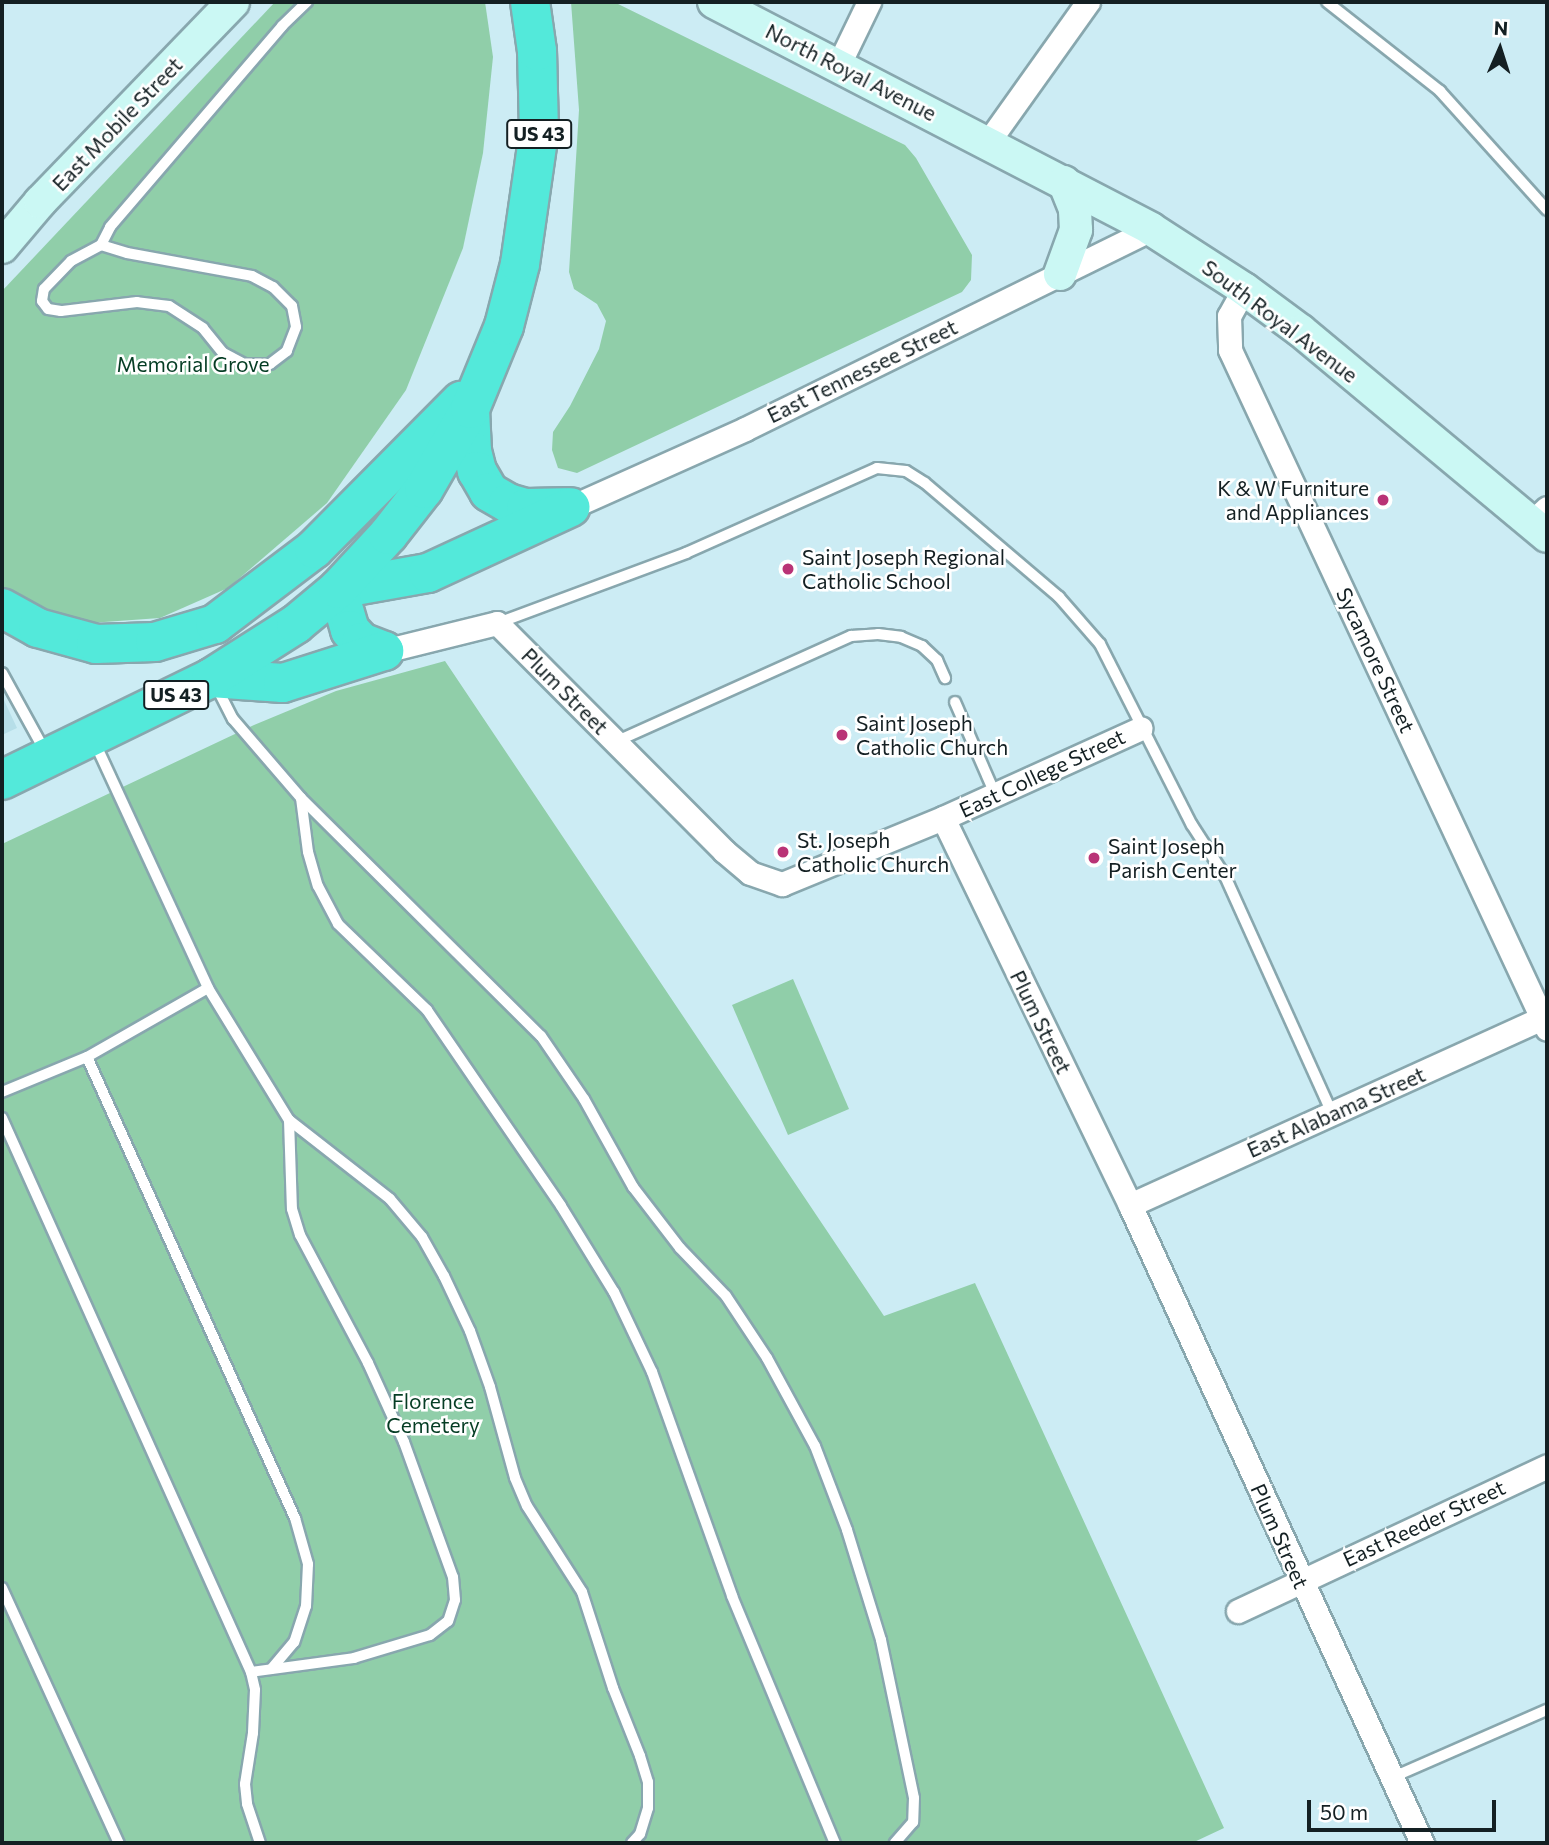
<!DOCTYPE html>
<html>
<head>
<meta charset="utf-8">
<style>
  body { margin:0 }
  #map { position:relative; width:1549px; height:1845px; overflow:hidden; background:#ccecf4; font-family:Commissioner,sans-serif }
  div>[style] { position:absolute }
  .built>* { inset:0; background:#b6dee8 }
  .green>* { inset:0; background:#90cea9 }
  .roads { filter:drop-shadow(2px 0 #88a7ae) drop-shadow(-2px 0 #88a7ae) drop-shadow(0 2px #88a7ae) drop-shadow(0 -2px #88a7ae) }
  .lane>* { height:10px; margin:-5px; padding:0 5px; transform-origin:5px; border-radius:5px; background:#fff }
  .street>* { height:23px; margin:-11.5px; padding:0 11.5px; transform-origin:11.5px; border-radius:11.5px; background:#fff }
  .secondary>* { height:32px; margin:-16px; padding:0 16px; transform-origin:16px; border-radius:16px; background:#cbf8f4 }
  .highway>* { height:38px; margin:-19px; padding:0 19px; transform-origin:19px; border-radius:19px; background:#53e9da }
  .dots>* { width:19px; height:19px; translate:-50% -50%; box-sizing:border-box; border:4px solid #fff; border-radius:50% }
  span { translate:-50% -50%; white-space:nowrap; text-align:center; line-height:1.15; -webkit-text-stroke:5px #fff; paint-order:stroke }
  .shield-label span { padding:2px 5px; background:#fff; border:2px solid; border-radius:5px; -webkit-text-stroke-width:0 }
  .shield-label { font-size:19px; color:#142023; font-weight:700 }
  .street-label { font-size:21px; color:#142023 }
  .park-label { font-size:21px; color:#053d24 }
  .poi-label { font-size:21px; color:#142023 }
  .right { translate:-100% -50%; text-align:right }
  .left { translate:0 -50%; text-align:left }
  .frame { position:absolute; inset:0; border:4px solid #142023; pointer-events:none }
  .north { position:absolute; left:1465px; top:14px; width:70px; height:70px; -webkit-text-stroke:5px #fff; paint-order:stroke; rotate:3deg; font-size:19px; font-weight:700; line-height:28px; text-align:center; color:#142023 }
  .north::after { content:''; display:block; margin:auto; width:24px; height:32px; background:#142023; clip-path:polygon(50% 0,100% 100%,50% 72%,0 100%) }
  .scale { position:absolute; left:1307px; top:1800px; width:189px; height:32px; box-sizing:border-box; border:4px solid #142023; border-top:0; padding-left:9px; font-size:21px; line-height:24px; white-space:nowrap; color:#142023; -webkit-text-stroke:5px #fff; paint-order:stroke }
</style>
</head>
<body>
<div id="map">
  <div class="built">
    <div style="clip-path:polygon(2px 696px,17px 728px,2px 735px)"></div>
  </div>
  <div class="green">
    <div style="clip-path:polygon(275px 2px,485px 2px,493px 57px,483px 153px,463px 248px,406px 390px,327px 503px,228px 588px,160px 618px,90px 623px,16px 598px,2px 585px,2px 291px)"></div>
    <div style="clip-path:polygon(571px 2px,614px 2px,905px 145px,916px 158px,972px 255px,971px 280px,962px 292px,577px 473px,558px 468px,552px 450px,553px 432px,570px 406px,599px 349px,606px 321px,597px 304px,574px 289px,569px 272px,579px 110px)"></div>
    <div style="clip-path:polygon(445px 661px,884px 1316px,975px 1283px,1224px 1828px,1192px 1843px,2px 1843px,2px 844px,254px 725px,336px 691px)"></div>
    <div style="clip-path:polygon(793px 979px,849px 1109px,788px 1135px,732px 1005px)"></div>
  </div>
  <div class="roads">
    <div class="lane">
      <div style="left:1327px;top:2px;width:144px;rotate:38.2deg"></div>
      <div style="left:1440px;top:91px;width:160px;rotate:48deg"></div>
      <div style="left:101px;top:245px;width:27px;rotate:17deg"></div>
      <div style="left:127px;top:253px;width:127px;rotate:10.4deg"></div>
      <div style="left:252px;top:276px;width:24px;rotate:28deg"></div>
      <div style="left:273px;top:287px;width:27px;rotate:45deg"></div>
      <div style="left:292px;top:306px;width:21px;rotate:79deg"></div>
      <div style="left:296px;top:327px;width:26px;rotate:111deg"></div>
      <div style="left:287px;top:351px;width:21px;rotate:143deg"></div>
      <div style="left:270px;top:364px;width:26px;rotate:180deg"></div>
      <div style="left:244px;top:364px;width:24px;rotate:-152deg"></div>
      <div style="left:223px;top:353px;width:32px;rotate:-129deg"></div>
      <div style="left:203px;top:328px;width:40px;rotate:-147.1deg"></div>
      <div style="left:169px;top:306px;width:32px;rotate:-173deg"></div>
      <div style="left:137px;top:302px;width:77px;rotate:173.2deg"></div>
      <div style="left:61px;top:311px;width:13px;rotate:-171deg"></div>
      <div style="left:48px;top:309px;width:10px;rotate:-127deg"></div>
      <div style="left:42px;top:301px;width:12px;rotate:-81deg"></div>
      <div style="left:44px;top:289px;width:39px;rotate:-46deg"></div>
      <div style="left:71px;top:261px;width:34px;rotate:-28deg"></div>
      <div style="left:101px;top:245px;width:20px;rotate:-63deg"></div>
      <div style="left:110px;top:227px;width:265px;rotate:-49.4deg"></div>
      <div style="left:282px;top:26px;width:35px;rotate:-44deg"></div>
      <div style="left:498px;top:623px;width:201px;rotate:-20.4deg"></div>
      <div style="left:686px;top:553px;width:209px;rotate:-24deg"></div>
      <div style="left:877px;top:468px;width:29px;rotate:6deg"></div>
      <div style="left:906px;top:471px;width:22px;rotate:32deg"></div>
      <div style="left:925px;top:483px;width:176px;rotate:40.4deg"></div>
      <div style="left:1059px;top:597px;width:62px;rotate:48.9deg"></div>
      <div style="left:1100px;top:644px;width:203px;rotate:63.1deg"></div>
      <div style="left:1192px;top:825px;width:61px;rotate:57.1deg"></div>
      <div style="left:1225px;top:876px;width:262px;rotate:65.7deg"></div>
      <div style="left:2px;top:673px;width:91px;rotate:61.2deg"></div>
      <div style="left:216px;top:686px;width:37px;rotate:63deg"></div>
      <div style="left:233px;top:719px;width:104px;rotate:49.3deg"></div>
      <div style="left:301px;top:798px;width:338px;rotate:44.8deg"></div>
      <div style="left:541px;top:1036px;width:76px;rotate:55.7deg"></div>
      <div style="left:584px;top:1099px;width:101px;rotate:60.9deg"></div>
      <div style="left:633px;top:1187px;width:77px;rotate:52.4deg"></div>
      <div style="left:680px;top:1248px;width:66px;rotate:46.2deg"></div>
      <div style="left:726px;top:1296px;width:74px;rotate:56.5deg"></div>
      <div style="left:767px;top:1358px;width:100px;rotate:61.4deg"></div>
      <div style="left:815px;top:1446px;width:90px;rotate:69.1deg"></div>
      <div style="left:847px;top:1530px;width:115px;rotate:72.8deg"></div>
      <div style="left:881px;top:1640px;width:161px;rotate:78.2deg"></div>
      <div style="left:914px;top:1798px;width:24px;rotate:92deg"></div>
      <div style="left:913px;top:1822px;width:28px;rotate:131deg"></div>
      <div style="left:955px;top:702px;width:100px;rotate:66.5deg"></div>
      <div style="left:94px;top:741px;width:272px;rotate:65.2deg"></div>
      <div style="left:208px;top:988px;width:155px;rotate:58.5deg"></div>
      <div style="left:289px;top:1120px;width:89px;rotate:88.1deg"></div>
      <div style="left:292px;top:1209px;width:27px;rotate:73deg"></div>
      <div style="left:300px;top:1235px;width:145px;rotate:62deg"></div>
      <div style="left:368px;top:1363px;width:87px;rotate:65.5deg"></div>
      <div style="left:404px;top:1442px;width:144px;rotate:70.1deg"></div>
      <div style="left:453px;top:1577px;width:23px;rotate:85deg"></div>
      <div style="left:455px;top:1600px;width:22px;rotate:108deg"></div>
      <div style="left:448px;top:1621px;width:23px;rotate:142deg"></div>
      <div style="left:430px;top:1635px;width:79px;rotate:163.2deg"></div>
      <div style="left:354px;top:1658px;width:104px;rotate:172.3deg"></div>
      <div style="left:615px;top:742px;width:259px;rotate:-24.2deg"></div>
      <div style="left:851px;top:636px;width:27px;rotate:-4deg"></div>
      <div style="left:878px;top:634px;width:23px;rotate:7deg"></div>
      <div style="left:901px;top:637px;width:23px;rotate:23deg"></div>
      <div style="left:922px;top:646px;width:21px;rotate:43deg"></div>
      <div style="left:937px;top:660px;width:20px;rotate:66deg"></div>
      <div style="left:301px;top:798px;width:54px;rotate:82.6deg"></div>
      <div style="left:308px;top:852px;width:35px;rotate:74deg"></div>
      <div style="left:318px;top:886px;width:43px;rotate:62.2deg"></div>
      <div style="left:338px;top:924px;width:124px;rotate:44deg"></div>
      <div style="left:427px;top:1010px;width:237px;rotate:55.6deg"></div>
      <div style="left:561px;top:1206px;width:101px;rotate:58.4deg"></div>
      <div style="left:614px;top:1292px;width:89px;rotate:64.6deg"></div>
      <div style="left:652px;top:1372px;width:238px;rotate:70.3deg"></div>
      <div style="left:732px;top:1596px;width:268px;rotate:67.4deg"></div>
      <div style="left:87px;top:1057px;width:506px;rotate:65.72deg"></div>
      <div style="left:295px;top:1518px;width:48px;rotate:74.2deg"></div>
      <div style="left:308px;top:1564px;width:42px;rotate:92.7deg"></div>
      <div style="left:306px;top:1606px;width:38px;rotate:108deg"></div>
      <div style="left:294px;top:1642px;width:35px;rotate:130deg"></div>
      <div style="left:2px;top:1092px;width:92px;rotate:-22.4deg"></div>
      <div style="left:87px;top:1057px;width:139px;rotate:-29.7deg"></div>
      <div style="left:2px;top:1118px;width:607px;rotate:65.8deg"></div>
      <div style="left:251px;top:1672px;width:18px;rotate:77deg"></div>
      <div style="left:255px;top:1690px;width:43px;rotate:92.7deg"></div>
      <div style="left:253px;top:1733px;width:52px;rotate:98.9deg"></div>
      <div style="left:245px;top:1784px;width:20px;rotate:84deg"></div>
      <div style="left:247px;top:1804px;width:41px;rotate:71.6deg"></div>
      <div style="left:289px;top:1120px;width:128px;rotate:38deg"></div>
      <div style="left:390px;top:1199px;width:50px;rotate:49.9deg"></div>
      <div style="left:422px;top:1237px;width:45px;rotate:60.6deg"></div>
      <div style="left:444px;top:1276px;width:61px;rotate:64.7deg"></div>
      <div style="left:470px;top:1331px;width:59px;rotate:70.3deg"></div>
      <div style="left:490px;top:1387px;width:94px;rotate:74.6deg"></div>
      <div style="left:515px;top:1478px;width:30px;rotate:67deg"></div>
      <div style="left:527px;top:1506px;width:102px;rotate:57.4deg"></div>
      <div style="left:582px;top:1592px;width:101px;rotate:72.1deg"></div>
      <div style="left:613px;top:1688px;width:73px;rotate:68.3deg"></div>
      <div style="left:640px;top:1756px;width:27px;rotate:73deg"></div>
      <div style="left:648px;top:1782px;width:26px;rotate:90deg"></div>
      <div style="left:648px;top:1808px;width:27px;rotate:107deg"></div>
      <div style="left:640px;top:1834px;width:12px;rotate:132deg"></div>
      <div style="left:2px;top:1588px;width:281px;rotate:65.4deg"></div>
      <div style="left:1391px;top:1778px;width:170px;rotate:-23.6deg"></div>
    </div>
    <div class="street">
      <div style="left:838px;top:66px;width:71px;rotate:-64.2deg"></div>
      <div style="left:988px;top:142px;width:172px;rotate:-54.5deg"></div>
      <div style="left:1244px;top:289px;width:31px;rotate:119deg"></div>
      <div style="left:1229px;top:316px;width:34px;rotate:88deg"></div>
      <div style="left:1230px;top:350px;width:749px;rotate:64.97deg"></div>
      <div style="left:571px;top:507px;width:191px;rotate:-24.1deg"></div>
      <div style="left:745px;top:429px;width:453px;rotate:-26.2deg"></div>
      <div style="left:1531px;top:523px;width:22px;rotate:-43deg"></div>
      <div style="left:384px;top:651px;width:116px;rotate:-13.9deg"></div>
      <div style="left:497px;top:623px;width:322px;rotate:45.1deg"></div>
      <div style="left:724px;top:851px;width:34px;rotate:40deg"></div>
      <div style="left:750px;top:873px;width:34px;rotate:19deg"></div>
      <div style="left:782px;top:884px;width:174px;rotate:-22.3deg"></div>
      <div style="left:943px;top:818px;width:217px;rotate:-24.4deg"></div>
      <div style="left:943px;top:818px;width:430px;rotate:64.2deg"></div>
      <div style="left:1130px;top:1205px;width:702px;rotate:65.41deg"></div>
      <div style="left:1130px;top:1205px;width:452px;rotate:-24.4deg"></div>
      <div style="left:1238px;top:1611px;width:341px;rotate:-25.1deg"></div>
    </div>
    <div class="secondary">
      <div style="left:714px;top:2px;width:492px;rotate:27.4deg"></div>
      <div style="left:1151px;top:229px;width:111px;rotate:32.8deg"></div>
      <div style="left:1244px;top:289px;width:71px;rotate:36.4deg"></div>
      <div style="left:1301px;top:331px;width:320px;rotate:39.8deg"></div>
      <div style="left:2px;top:247px;width:59px;rotate:-49.8deg"></div>
      <div style="left:40px;top:202px;width:278px;rotate:-46deg"></div>
      <div style="left:1060px;top:274px;width:47px;rotate:-70deg"></div>
      <div style="left:1076px;top:230px;width:21px;rotate:-93deg"></div>
      <div style="left:1075px;top:209px;width:29px;rotate:-112deg"></div>
    </div>
    <div class="highway">
      <div style="left:470px;top:409px;width:42px;rotate:87.3deg"></div>
      <div style="left:472px;top:451px;width:21px;rotate:76deg"></div>
      <div style="left:477px;top:471px;width:24px;rotate:60deg"></div>
      <div style="left:489px;top:492px;width:22px;rotate:30deg"></div>
      <div style="left:508px;top:503px;width:19px;rotate:16deg"></div>
      <div style="left:526px;top:508px;width:39px;rotate:-1deg"></div>
      <div style="left:338px;top:589px;width:91px;rotate:-10.1deg"></div>
      <div style="left:428px;top:573px;width:157px;rotate:-24.8deg"></div>
      <div style="left:338px;top:589px;width:43px;rotate:73.7deg"></div>
      <div style="left:350px;top:630px;width:16px;rotate:47deg"></div>
      <div style="left:361px;top:642px;width:25px;rotate:21deg"></div>
      <div style="left:2px;top:608px;width:41px;rotate:29.1deg"></div>
      <div style="left:38px;top:628px;width:60px;rotate:15.4deg"></div>
      <div style="left:96px;top:644px;width:59px;rotate:-1.9deg"></div>
      <div style="left:155px;top:642px;width:63px;rotate:-16.7deg"></div>
      <div style="left:215px;top:624px;width:124px;rotate:-37.1deg"></div>
      <div style="left:314px;top:549px;width:209px;rotate:-45.2deg"></div>
      <div style="left:211px;top:678px;width:72px;rotate:4deg"></div>
      <div style="left:283px;top:683px;width:106px;rotate:-17.6deg"></div>
      <div style="left:2px;top:780px;width:233px;rotate:-26deg"></div>
      <div style="left:211px;top:678px;width:101px;rotate:-32.4deg"></div>
      <div style="left:296px;top:624px;width:55px;rotate:-39.8deg"></div>
      <div style="left:338px;top:589px;width:74px;rotate:-47.2deg"></div>
      <div style="left:388px;top:535px;width:58px;rotate:-52deg"></div>
      <div style="left:424px;top:489px;width:92px;rotate:-60.1deg"></div>
      <div style="left:470px;top:409px;width:90px;rotate:-67.7deg"></div>
      <div style="left:504px;top:326px;width:64px;rotate:-75.5deg"></div>
      <div style="left:520px;top:264px;width:133px;rotate:-81.8deg"></div>
      <div style="left:539px;top:132px;width:81px;rotate:-91.4deg"></div>
      <div style="left:537px;top:51px;width:49px;rotate:-98.1deg"></div>
    </div>
  </div>
  <div class="dots">
    <div style="left:1383px;top:500px;background:#b93376"></div>
    <div style="left:788px;top:569px;background:#b93376"></div>
    <div style="left:842px;top:735px;background:#b93376"></div>
    <div style="left:783px;top:852px;background:#b93376"></div>
    <div style="left:1094px;top:858px;background:#b93376"></div>
  </div>
  <div class="shield-label">
    <span style="left:539px;top:134px">US 43</span>
    <span style="left:176px;top:695px">US 43</span>
  </div>
  <div class="street-label">
    <span style="left:851px;top:72px;rotate:27deg">North Royal Avenue</span>
    <span style="left:117px;top:124px;rotate:-46deg">East Mobile Street</span>
    <span style="left:1280px;top:321px;rotate:37deg">South Royal Avenue</span>
    <span style="left:862px;top:371px;rotate:-26deg">East Tennessee Street</span>
    <span style="left:1376px;top:660px;rotate:65deg">Sycamore Street</span>
    <span style="left:565px;top:691px;rotate:45deg">Plum Street</span>
    <span style="left:1042px;top:773px;rotate:-25deg">East College Street</span>
    <span style="left:1041px;top:1022px;rotate:64deg">Plum Street</span>
    <span style="left:1336px;top:1112px;rotate:-24deg">East Alabama Street</span>
    <span style="left:1424px;top:1523px;rotate:-25deg">East Reeder Street</span>
    <span style="left:1280px;top:1536px;rotate:66deg">Plum Street</span>
  </div>
  <div class="park-label">
    <span style="left:193px;top:364px">Memorial Grove</span>
    <span style="left:433px;top:1413px">Florence<br>Cemetery</span>
  </div>
  <div class="poi-label">
    <span class="right" style="left:1369px;top:500px">K &amp; W Furniture<br>and Appliances</span>
    <span class="left" style="left:802px;top:569px">Saint Joseph Regional<br>Catholic School</span>
    <span class="left" style="left:856px;top:735px">Saint Joseph<br>Catholic Church</span>
    <span class="left" style="left:797px;top:852px">St. Joseph<br>Catholic Church</span>
    <span class="left" style="left:1108px;top:858px">Saint Joseph<br>Parish Center</span>
  </div>
  <div class="frame"></div>
  <div class="north">N</div>
  <div class="scale">50 m</div>
</div>
</body>
</html>
